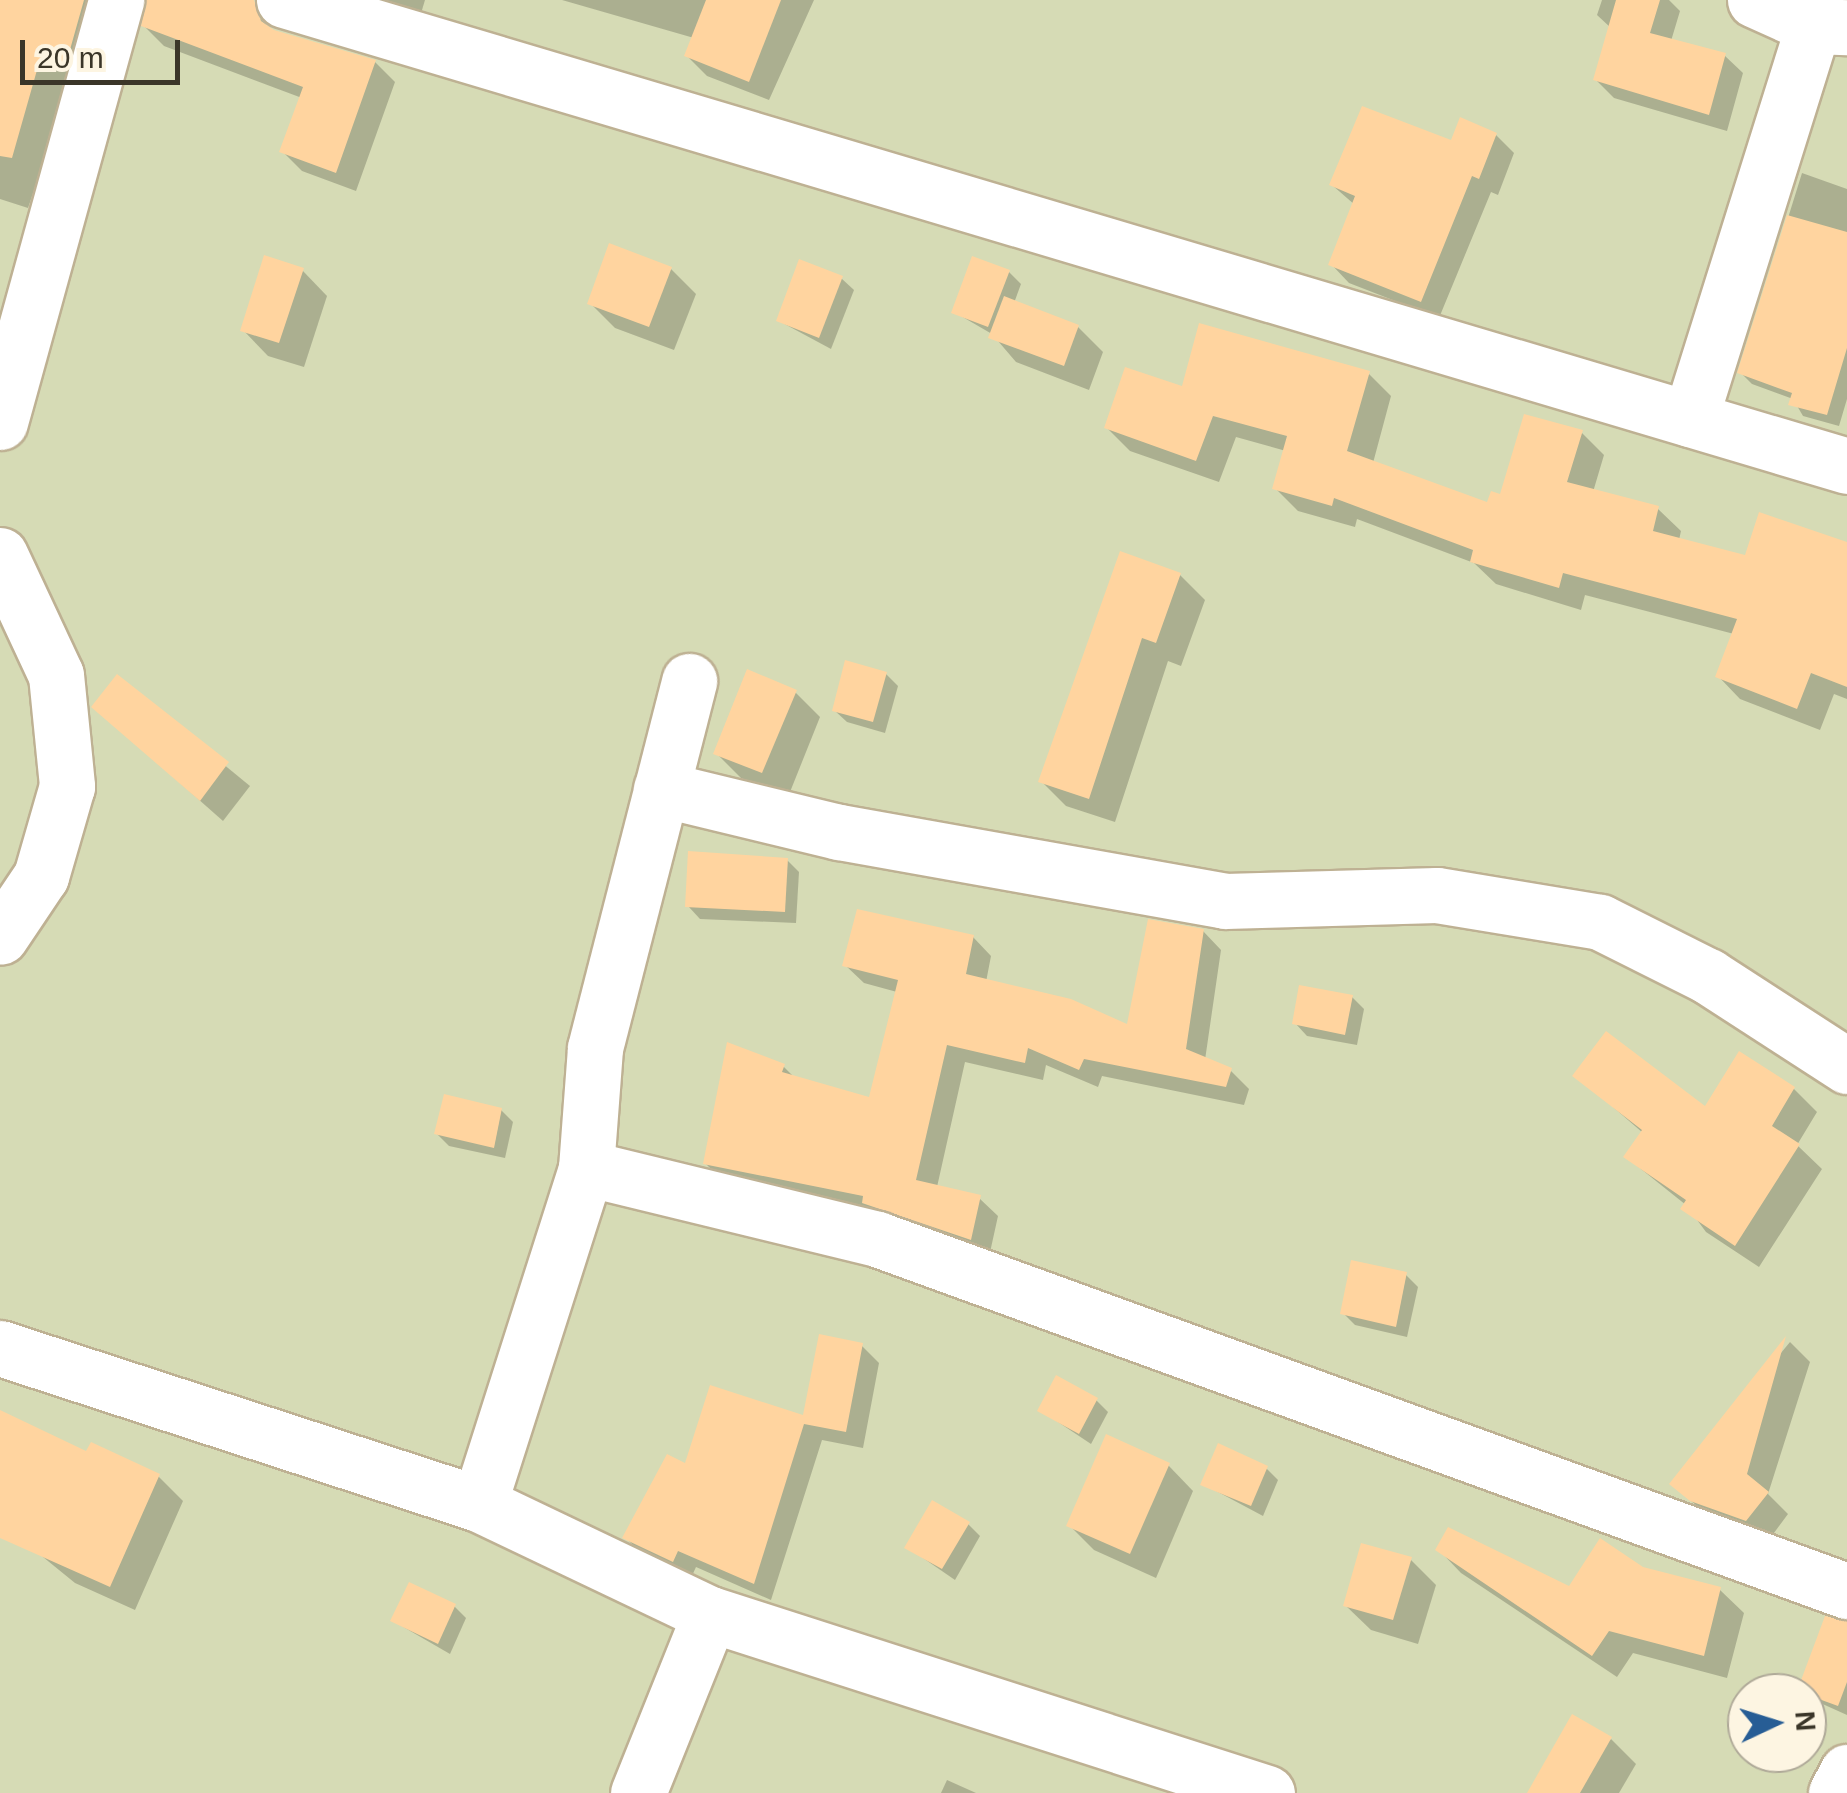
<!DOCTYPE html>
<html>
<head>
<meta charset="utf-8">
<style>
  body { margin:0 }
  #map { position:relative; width:1847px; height:1793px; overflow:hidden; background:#fdf5e2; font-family:Arial,sans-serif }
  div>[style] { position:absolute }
  .green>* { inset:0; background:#d6dbb5 }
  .shadow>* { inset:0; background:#0003 }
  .building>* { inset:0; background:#ffd49f }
  .roads { filter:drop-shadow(2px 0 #beb193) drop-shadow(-2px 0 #beb193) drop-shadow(0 2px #beb193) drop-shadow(0 -2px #beb193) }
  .minor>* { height:55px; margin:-27.5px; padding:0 27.5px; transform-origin:27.5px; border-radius:27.5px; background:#fff }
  span { translate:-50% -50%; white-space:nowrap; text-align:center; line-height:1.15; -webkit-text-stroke:10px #fdf5e2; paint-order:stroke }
  .north { position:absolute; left:1727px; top:1673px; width:100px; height:100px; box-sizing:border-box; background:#fdf5e2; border:2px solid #afa998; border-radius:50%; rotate:86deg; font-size:28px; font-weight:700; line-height:40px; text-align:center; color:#3b3629 }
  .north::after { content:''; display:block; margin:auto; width:35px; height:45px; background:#275d95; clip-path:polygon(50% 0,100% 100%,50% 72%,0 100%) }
  .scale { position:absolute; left:20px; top:40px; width:160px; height:45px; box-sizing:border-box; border:5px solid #3b3629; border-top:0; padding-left:12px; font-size:30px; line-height:35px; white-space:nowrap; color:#3b3629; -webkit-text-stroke:8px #fdf5e2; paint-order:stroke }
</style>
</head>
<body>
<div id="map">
  <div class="green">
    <div style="clip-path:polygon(evenodd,0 0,1847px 0,1847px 1793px,0 1793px,0 0,1747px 1693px,1807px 1693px,1807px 1753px,1747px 1753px,1747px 1693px)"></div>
  </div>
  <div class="shadow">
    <div style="clip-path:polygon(0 0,133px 0,68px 90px,28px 208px,0 199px)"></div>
    <div style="clip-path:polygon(148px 0,219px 0,254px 13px,274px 32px,375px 62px,395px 82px,356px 191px,302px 171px,282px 151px,302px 98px,164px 46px,144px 26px)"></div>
    <div style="clip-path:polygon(359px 0,425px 0,419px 20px)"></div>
    <div style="clip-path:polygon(562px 0,814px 0,769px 100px,707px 76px,687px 56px,694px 38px)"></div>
    <div style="clip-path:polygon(1602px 0,1669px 0,1680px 11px,1671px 41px,1724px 55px,1743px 73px,1727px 131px,1614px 98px,1596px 80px,1611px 28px,1597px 15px)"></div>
    <div style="clip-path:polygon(1496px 135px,1514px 153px,1498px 195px,1491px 192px,1439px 318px,1349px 283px,1331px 264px,1355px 205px,1332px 185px)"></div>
    <div style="clip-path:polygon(1802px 173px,1847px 189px,1847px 399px,1839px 426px,1803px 416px,1793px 399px,1752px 384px,1740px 372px)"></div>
    <div style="clip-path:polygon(671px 269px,696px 294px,674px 350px,615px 328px,590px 303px)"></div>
    <div style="clip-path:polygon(302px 270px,327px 296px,304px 367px,268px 356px,243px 330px)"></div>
    <div style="clip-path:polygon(1009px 272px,1021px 284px,1014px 303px,1078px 327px,1103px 352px,1089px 390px,1016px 362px,992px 334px,954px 312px)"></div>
    <div style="clip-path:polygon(841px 278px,854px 290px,831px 349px,779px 321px)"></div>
    <div style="clip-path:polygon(1368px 373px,1391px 396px,1373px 463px,1489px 505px,1581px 432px,1604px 455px,1593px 492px,1658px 509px,1681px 531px,1679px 540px,1847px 617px,1847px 699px,1834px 694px,1820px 730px,1740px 699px,1718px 676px,1734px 634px,1585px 595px,1581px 610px,1496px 584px,1474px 563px,1357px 519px,1355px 527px,1298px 511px,1275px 488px,1286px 451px,1236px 437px,1219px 482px,1130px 451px,1107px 428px,1183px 389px)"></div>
    <div style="clip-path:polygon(1180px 575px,1205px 600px,1181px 666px,1168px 661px,1115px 822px,1066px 806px,1041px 781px)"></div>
    <div style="clip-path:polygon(886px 674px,898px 686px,885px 733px,847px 722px,834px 710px)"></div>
    <div style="clip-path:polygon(117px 677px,250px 786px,223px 821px,94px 707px)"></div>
    <div style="clip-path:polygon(795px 692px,820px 717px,788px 797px,741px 778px,716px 753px)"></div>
    <div style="clip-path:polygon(787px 860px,799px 872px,796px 923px,700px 919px,688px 906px)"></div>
    <div style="clip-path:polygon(1203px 931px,1221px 950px,1205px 1060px,1231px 1071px,1249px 1089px,1244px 1105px,1102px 1076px,1098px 1087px,1046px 1065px,1043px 1080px,965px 1062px,937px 1187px,979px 1198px,998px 1216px,989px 1257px,724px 1182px,705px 1163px,783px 1066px,795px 1078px,871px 1100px,897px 992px,864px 983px,845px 965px,973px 937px,991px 956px,986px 982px,1129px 1027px)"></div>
    <div style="clip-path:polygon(1352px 997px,1364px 1009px,1357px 1045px,1307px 1036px,1295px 1023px)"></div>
    <div style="clip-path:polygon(1576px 1075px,1706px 1109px,1794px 1089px,1817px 1112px,1797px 1145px,1822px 1169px,1759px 1267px,1706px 1232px,1686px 1205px,1626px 1157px,1643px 1133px)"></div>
    <div style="clip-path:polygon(501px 1110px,513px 1122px,505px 1158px,449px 1146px,437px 1134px)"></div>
    <div style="clip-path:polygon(1406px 1275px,1418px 1287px,1407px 1337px,1355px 1325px,1343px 1313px)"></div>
    <div style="clip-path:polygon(1790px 1342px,1810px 1362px,1768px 1494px,1788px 1514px,1768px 1541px,1714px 1521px,1672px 1484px)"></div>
    <div style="clip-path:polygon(861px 1345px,879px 1363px,863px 1448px,822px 1440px,771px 1600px,696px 1567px,691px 1578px,643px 1555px,625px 1537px,687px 1466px,805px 1418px)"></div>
    <div style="clip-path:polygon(1096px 1400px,1108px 1412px,1091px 1444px,1040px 1410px)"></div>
    <div style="clip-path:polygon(0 1413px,88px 1454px,158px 1476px,183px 1501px,135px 1610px,75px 1583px,0 1522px)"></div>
    <div style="clip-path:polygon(1168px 1465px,1193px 1491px,1156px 1578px,1094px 1550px,1069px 1525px)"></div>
    <div style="clip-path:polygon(1266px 1468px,1278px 1480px,1263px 1516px,1203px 1484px)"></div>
    <div style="clip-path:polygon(968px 1524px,980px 1536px,955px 1580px,907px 1547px)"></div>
    <div style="clip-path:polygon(1438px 1549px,1570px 1589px,1642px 1570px,1720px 1590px,1744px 1613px,1727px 1678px,1633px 1653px,1617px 1677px,1461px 1573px)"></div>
    <div style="clip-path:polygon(1411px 1560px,1436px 1585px,1418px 1644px,1371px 1630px,1345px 1605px)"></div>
    <div style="clip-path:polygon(454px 1606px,466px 1618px,450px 1654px,393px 1621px)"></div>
    <div style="clip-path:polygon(1847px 1653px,1847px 1715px,1807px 1697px)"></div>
    <div style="clip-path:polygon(1611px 1739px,1636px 1764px,1619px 1793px,1545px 1793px)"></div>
    <div style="clip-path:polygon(947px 1780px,976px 1793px,941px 1793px)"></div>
  </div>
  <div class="building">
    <div style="clip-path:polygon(0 0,84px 0,64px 71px,39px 63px,12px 158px,0 156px)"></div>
    <div style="clip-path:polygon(146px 0,254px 0,261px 21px,274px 30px,376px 60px,336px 173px,279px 152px,303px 87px,141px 26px)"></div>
    <div style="clip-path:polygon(706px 0,781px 0,749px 82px,684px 56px)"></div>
    <div style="clip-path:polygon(1616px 0,1660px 0,1650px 33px,1726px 53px,1709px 115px,1593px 80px)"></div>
    <div style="clip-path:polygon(1362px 106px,1451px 140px,1460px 117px,1497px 133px,1479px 179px,1472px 176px,1421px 302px,1328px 265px,1355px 196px,1329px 185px)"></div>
    <div style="clip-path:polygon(1787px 215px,1847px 232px,1847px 348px,1827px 415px,1788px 405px,1792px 393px,1737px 373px)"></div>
    <div style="clip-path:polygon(609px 243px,672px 267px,649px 327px,587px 304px)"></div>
    <div style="clip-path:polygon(264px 255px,304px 268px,279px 343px,240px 331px)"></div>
    <div style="clip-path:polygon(972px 256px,1010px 270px,988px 327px,951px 313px)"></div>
    <div style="clip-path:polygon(799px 259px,843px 276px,819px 338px,776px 321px)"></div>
    <div style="clip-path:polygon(1004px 296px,1079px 325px,1064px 366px,988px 338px)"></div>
    <div style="clip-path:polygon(1199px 323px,1370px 371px,1347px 451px,1487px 502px,1491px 491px,1500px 494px,1524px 414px,1583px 430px,1567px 482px,1659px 506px,1653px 531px,1745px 555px,1759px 512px,1847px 542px,1847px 687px,1811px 673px,1797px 709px,1715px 677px,1737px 619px,1563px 573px,1559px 588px,1470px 562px,1473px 550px,1334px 498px,1332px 506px,1272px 489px,1287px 436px,1213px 416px,1196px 461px,1104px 428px,1125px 367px,1182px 386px)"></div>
    <div style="clip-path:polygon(1120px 551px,1181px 573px,1156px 643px,1142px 638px,1089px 799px,1038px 782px)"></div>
    <div style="clip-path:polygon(845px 660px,887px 672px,873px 722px,832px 711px)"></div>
    <div style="clip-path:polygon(747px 669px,797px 690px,762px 773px,713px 754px)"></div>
    <div style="clip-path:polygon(117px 674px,229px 762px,200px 801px,91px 707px)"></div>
    <div style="clip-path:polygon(688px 851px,788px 858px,785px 912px,685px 907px)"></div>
    <div style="clip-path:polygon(857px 909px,974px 935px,966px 974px,1071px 999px,1127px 1024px,1148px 919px,1204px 929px,1186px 1049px,1232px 1068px,1226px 1087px,1084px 1059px,1079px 1070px,1028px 1048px,1025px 1063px,947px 1045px,916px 1180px,981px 1195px,971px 1240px,862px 1203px,863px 1196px,703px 1164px,727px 1042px,785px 1064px,782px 1072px,869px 1097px,898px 980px,842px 966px)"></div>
    <div style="clip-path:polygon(1299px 985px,1353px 995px,1345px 1035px,1292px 1024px)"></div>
    <div style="clip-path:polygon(1606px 1031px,1705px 1106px,1739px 1051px,1795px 1087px,1772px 1126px,1800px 1144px,1735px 1246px,1680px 1209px,1686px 1200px,1623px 1157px,1642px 1130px,1572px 1076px)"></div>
    <div style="clip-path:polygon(444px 1094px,502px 1108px,494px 1148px,434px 1134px)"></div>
    <div style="clip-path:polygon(1351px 1260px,1407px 1272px,1396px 1327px,1340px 1314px)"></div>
    <div style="clip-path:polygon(819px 1334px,863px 1343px,846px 1432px,804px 1424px,754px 1584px,678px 1551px,673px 1562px,622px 1538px,667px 1454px,685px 1463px,710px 1385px,803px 1415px)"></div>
    <div style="clip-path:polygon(1786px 1336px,1747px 1474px,1769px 1492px,1746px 1521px,1690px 1501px,1669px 1484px)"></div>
    <div style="clip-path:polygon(1056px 1375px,1098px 1398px,1079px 1434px,1037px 1411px)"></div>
    <div style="clip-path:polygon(0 1410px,86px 1451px,91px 1442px,160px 1474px,110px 1587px,0 1538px)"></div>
    <div style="clip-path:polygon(1106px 1434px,1170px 1463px,1130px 1554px,1066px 1526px)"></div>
    <div style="clip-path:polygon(1218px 1443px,1268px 1466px,1251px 1506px,1200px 1485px)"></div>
    <div style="clip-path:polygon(932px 1500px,970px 1522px,942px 1569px,904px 1548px)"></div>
    <div style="clip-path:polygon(1448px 1527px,1569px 1586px,1600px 1538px,1643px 1567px,1721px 1587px,1704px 1656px,1609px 1631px,1592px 1656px,1435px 1550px)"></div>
    <div style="clip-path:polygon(1361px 1543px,1412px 1557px,1393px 1620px,1343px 1606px)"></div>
    <div style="clip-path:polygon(409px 1582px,456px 1604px,438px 1644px,390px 1621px)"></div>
    <div style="clip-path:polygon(1825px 1616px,1847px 1621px,1847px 1682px,1838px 1706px,1797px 1691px)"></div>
    <div style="clip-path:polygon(1572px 1714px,1612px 1737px,1580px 1793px,1527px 1793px)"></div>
  </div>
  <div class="roads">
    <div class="minor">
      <div style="left:284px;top:0;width:1631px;rotate:16.6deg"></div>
      <div style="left:1755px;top:0;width:64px;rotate:24.1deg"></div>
      <div style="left:1813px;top:26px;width:34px;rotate:2deg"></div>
      <div style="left:1690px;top:419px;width:412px;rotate:-72.6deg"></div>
      <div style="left:0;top:422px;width:438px;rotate:-74.6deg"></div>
      <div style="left:0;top:555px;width:132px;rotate:65deg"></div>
      <div style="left:56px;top:675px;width:112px;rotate:84.3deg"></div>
      <div style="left:67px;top:786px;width:94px;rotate:106.1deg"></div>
      <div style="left:41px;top:876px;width:73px;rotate:123.9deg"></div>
      <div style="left:661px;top:789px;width:183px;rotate:13.6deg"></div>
      <div style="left:839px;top:832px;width:392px;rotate:10.1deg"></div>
      <div style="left:1225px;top:901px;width:212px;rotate:-1.6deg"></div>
      <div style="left:1437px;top:895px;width:165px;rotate:9.4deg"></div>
      <div style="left:1600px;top:922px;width:121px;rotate:26.6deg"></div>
      <div style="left:1708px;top:976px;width:166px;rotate:32.9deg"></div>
      <div style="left:586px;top:1168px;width:300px;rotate:13.7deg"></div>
      <div style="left:877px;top:1239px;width:1032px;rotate:19.95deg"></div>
      <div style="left:0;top:1348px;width:504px;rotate:18.04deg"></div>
      <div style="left:479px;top:1504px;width:256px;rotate:25.5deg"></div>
      <div style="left:710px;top:1614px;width:585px;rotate:17.82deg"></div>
      <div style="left:479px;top:1504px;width:353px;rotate:-72.3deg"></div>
      <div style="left:586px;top:1168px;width:120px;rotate:-85.7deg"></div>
      <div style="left:595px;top:1048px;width:379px;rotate:-75.6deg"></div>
      <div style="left:638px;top:1793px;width:193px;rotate:-68.1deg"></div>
      <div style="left:1836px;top:1793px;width:24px;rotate:-62deg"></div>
    </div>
  </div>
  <div class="north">N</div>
  <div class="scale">20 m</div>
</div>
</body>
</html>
